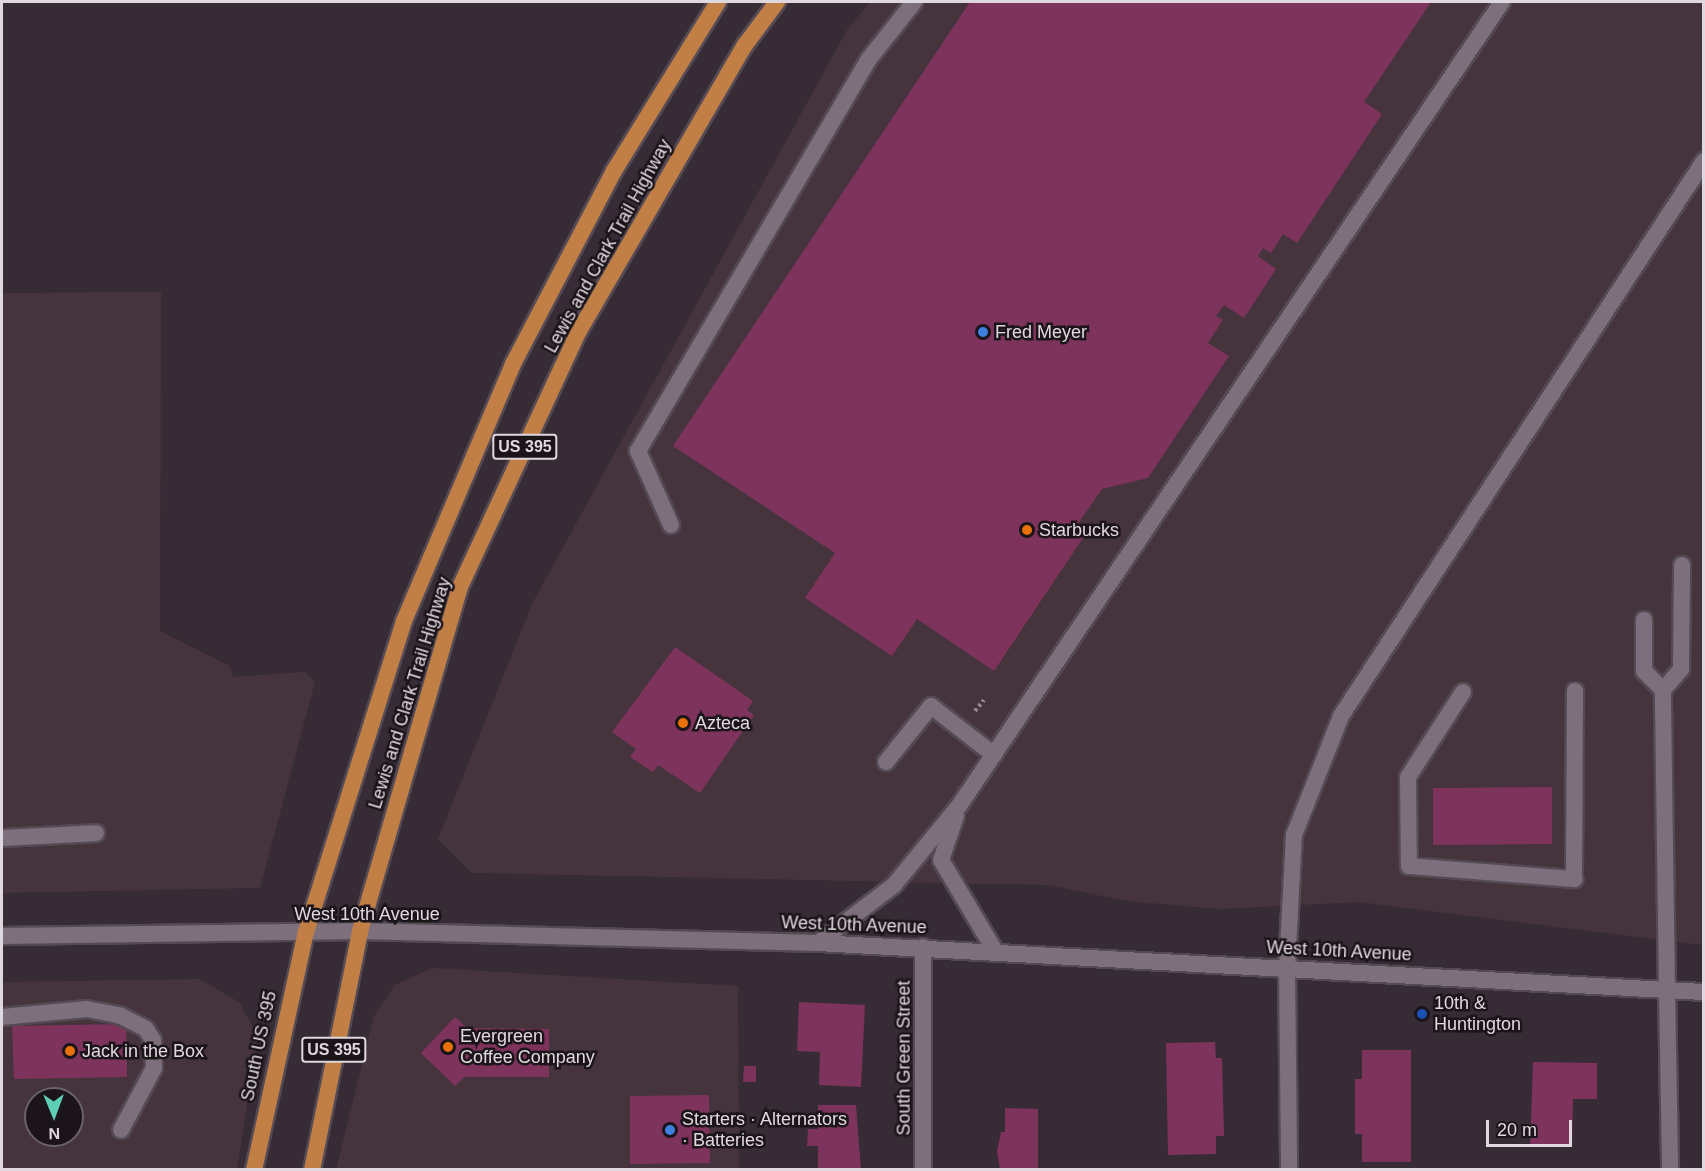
<!DOCTYPE html>
<html>
<head>
<meta charset="utf-8">
<style>
  body { margin:0 }
  #map { position:relative; width:1705px; height:1171px; overflow:hidden; background:#372b36; font-family:Helvetica,sans-serif }
  div>[style] { position:absolute }
  .commercial>* { inset:0; background:#46343d }
  .building>* { inset:0; background:#7e335d }
  .path>* { height:4px; margin-top:-2px; transform-origin:0; background:repeating-linear-gradient(90deg,#928991 0 3px,transparent 0 6px) }
  .roads { filter:drop-shadow(2px 0 #544a54) drop-shadow(-2px 0 #544a54) drop-shadow(0 2px #544a54) drop-shadow(0 -2px #544a54) }
  .service>* { height:16px; margin:-8px; padding:0 8px; transform-origin:8px; border-radius:8px; background:#7d6f7c }
  .minor>* { height:16px; margin:-8px; padding:0 8px; transform-origin:8px; border-radius:8px; background:#7d6f7c }
  .secondary>* { height:16px; margin:-8px; padding:0 8px; transform-origin:8px; border-radius:8px; background:#7d6f7c }
  .trunk>* { height:16px; margin:-8px; padding:0 8px; transform-origin:8px; border-radius:8px; background:#c17f46 }
  .dots>* { width:16px; height:16px; translate:-50% -50%; box-sizing:border-box; border:3px solid #1b151a; border-radius:50% }
  span { translate:-50% -50%; white-space:nowrap; text-align:center; line-height:1.15; -webkit-text-stroke:5px #1b151a; paint-order:stroke }
  .shield-label span { padding:2px 4px; background:#1b151a; border:2px solid; border-radius:4px; -webkit-text-stroke-width:0 }
  .shield-label { font-size:16px; color:#e0d8df; font-weight:700 }
  .street-label { font-size:18px; color:#e0d8df }
  .poi-label { font-size:18px; color:#e0d8df }
  .left { translate:0 -50%; text-align:left }
  .frame { position:absolute; inset:0; border:3px solid #e0d8df; pointer-events:none }
  .north { position:absolute; left:24px; top:1087px; width:60px; height:60px; box-sizing:border-box; background:#1b151a; border:2px solid #6a6369; border-radius:50%; rotate:179deg; font-size:16px; font-weight:700; line-height:24px; text-align:center; color:#e0d8df }
  .north::after { content:''; display:block; margin:auto; width:21px; height:27px; background:#5eceb7; clip-path:polygon(50% 0,100% 100%,50% 72%,0 100%) }
  .scale { position:absolute; left:1486px; top:1120px; width:86px; height:27px; box-sizing:border-box; border:3px solid #e0d8df; border-top:0; padding-left:8px; font-size:18px; line-height:21px; white-space:nowrap; color:#e0d8df; -webkit-text-stroke:4px #1b151a; paint-order:stroke }
</style>
</head>
<body>
<div id="map">
  <div class="commercial">
    <div style="clip-path:polygon(870px 2px,1703px 2px,1703px 945px,1359px 902px,1220px 909px,1126px 901px,1048px 885px,472px 873px,438px 839px,533px 602px,847px 30px)"></div>
    <div style="clip-path:polygon(161px 292px,160px 631px,230px 666px,233px 677px,305px 672px,315px 682px,260px 888px,2px 893px,2px 293px)"></div>
    <div style="clip-path:polygon(432px 968px,738px 986px,739px 1169px,336px 1170px,374px 1016px,395px 985px)"></div>
    <div style="clip-path:polygon(evenodd,199px 979px,239px 1002px,258px 1036px,237px 1169px,2px 1169px,2px 982px,199px 979px,36px 1099px,72px 1099px,72px 1135px,36px 1135px,36px 1099px)"></div>
  </div>
  <div class="building">
    <div style="clip-path:polygon(970px 2px,1431px 2px,1364px 102px,1382px 114px,1297px 243px,1283px 234px,1271px 253px,1263px 248px,1258px 256px,1276px 269px,1244px 318px,1224px 305px,1216px 316px,1223px 320px,1208px 343px,1229px 356px,1148px 478px,1102px 489px,1073px 531px,1083px 538px,994px 671px,917px 619px,892px 656px,805px 598px,835px 553px,673px 446px)"></div>
    <div style="clip-path:polygon(675px 647px,753px 701px,747px 710px,754px 715px,700px 793px,658px 765px,653px 772px,630px 757px,636px 749px,612px 732px)"></div>
    <div style="clip-path:polygon(1552px 787px,1552px 844px,1433px 845px,1433px 788px)"></div>
    <div style="clip-path:polygon(799px 1002px,865px 1005px,861px 1087px,819px 1085px,820px 1052px,797px 1051px)"></div>
    <div style="clip-path:polygon(455px 1017px,467px 1028px,549px 1029px,549px 1077px,464px 1077px,455px 1086px,421px 1053px)"></div>
    <div style="clip-path:polygon(126px 1024px,127px 1077px,14px 1079px,12px 1026px)"></div>
    <div style="clip-path:polygon(1215px 1042px,1216px 1058px,1222px 1058px,1224px 1136px,1216px 1136px,1216px 1154px,1168px 1155px,1166px 1043px)"></div>
    <div style="clip-path:polygon(1362px 1050px,1411px 1050px,1411px 1162px,1362px 1162px,1362px 1134px,1355px 1134px,1355px 1079px,1362px 1079px)"></div>
    <div style="clip-path:polygon(1533px 1062px,1597px 1063px,1597px 1099px,1573px 1099px,1572px 1147px,1530px 1147px)"></div>
    <div style="clip-path:polygon(744px 1066px,756px 1066px,756px 1082px,743px 1082px)"></div>
    <div style="clip-path:polygon(709px 1095px,710px 1163px,630px 1164px,630px 1096px)"></div>
    <div style="clip-path:polygon(818px 1105px,856px 1105px,861px 1170px,818px 1170px,818px 1146px,807px 1146px,808px 1129px,818px 1129px)"></div>
    <div style="clip-path:polygon(1005px 1108px,1038px 1109px,1038px 1170px,1000px 1170px,997px 1151px,1001px 1132px,1005px 1132px)"></div>
  </div>
  <div class="path">
    <div style="left:975px;top:711px;width:14px;rotate:-51deg"></div>
  </div>
  <div class="roads">
    <div class="service">
      <div style="left:671px;top:525px;width:81px;rotate:-114deg"></div>
      <div style="left:638px;top:451px;width:455px;rotate:-59.5deg"></div>
      <div style="left:869px;top:59px;width:73px;rotate:-51.7deg"></div>
      <div style="left:1644px;top:620px;width:51px;rotate:90deg"></div>
      <div style="left:1644px;top:671px;width:27px;rotate:45deg"></div>
      <div style="left:1463px;top:692px;width:101px;rotate:122.9deg"></div>
      <div style="left:1408px;top:777px;width:89px;rotate:89.4deg"></div>
      <div style="left:1409px;top:866px;width:166px;rotate:4.5deg"></div>
      <div style="left:1574px;top:879px;width:188px;rotate:-89.7deg"></div>
      <div style="left:886px;top:762px;width:72px;rotate:-51.2deg"></div>
      <div style="left:931px;top:706px;width:80px;rotate:37.9deg"></div>
      <div style="left:956px;top:816px;width:46px;rotate:108.8deg"></div>
      <div style="left:941px;top:860px;width:106px;rotate:59.3deg"></div>
      <div style="left:2px;top:838px;width:94px;rotate:-3deg"></div>
      <div style="left:818px;top:943px;width:96px;rotate:-37.3deg"></div>
      <div style="left:894px;top:885px;width:102px;rotate:-50.6deg"></div>
      <div style="left:959px;top:806px;width:970px;rotate:-55.97deg"></div>
      <div style="left:1287px;top:968px;width:133px;rotate:-87deg"></div>
      <div style="left:1294px;top:835px;width:128px;rotate:-68.4deg"></div>
      <div style="left:1341px;top:716px;width:663px;rotate:-56.81deg"></div>
      <div style="left:1667px;top:990px;width:300px;rotate:-90.8deg"></div>
      <div style="left:1663px;top:690px;width:28px;rotate:-49deg"></div>
      <div style="left:1681px;top:669px;width:104px;rotate:-89.4deg"></div>
      <div style="left:2px;top:1017px;width:85px;rotate:-5.4deg"></div>
      <div style="left:87px;top:1009px;width:33px;rotate:11deg"></div>
      <div style="left:119px;top:1015px;width:30px;rotate:27deg"></div>
      <div style="left:146px;top:1029px;width:13px;rotate:58deg"></div>
      <div style="left:153px;top:1040px;width:28px;rotate:88deg"></div>
      <div style="left:154px;top:1068px;width:70px;rotate:118deg"></div>
    </div>
    <div class="minor">
      <div style="left:1287px;top:968px;width:202px;rotate:89.4deg"></div>
      <div style="left:1667px;top:990px;width:180px;rotate:89deg"></div>
      <div style="left:923px;top:1170px;width:223px;rotate:-90deg"></div>
    </div>
    <div class="secondary">
      <div style="left:2px;top:936px;width:358px;rotate:-0.8deg"></div>
      <div style="left:360px;top:931px;width:458px;rotate:1.5deg"></div>
      <div style="left:818px;top:943px;width:887px;rotate:3.17deg"></div>
    </div>
    <div class="trunk">
      <div style="left:254px;top:1170px;width:244px;rotate:-77.7deg"></div>
      <div style="left:306px;top:932px;width:326px;rotate:-72.5deg"></div>
      <div style="left:404px;top:621px;width:279px;rotate:-67deg"></div>
      <div style="left:513px;top:364px;width:218px;rotate:-62.4deg"></div>
      <div style="left:614px;top:171px;width:198px;rotate:-58.4deg"></div>
      <div style="left:312px;top:1170px;width:244px;rotate:-78.6deg"></div>
      <div style="left:360px;top:931px;width:358px;rotate:-73.8deg"></div>
      <div style="left:460px;top:587px;width:282px;rotate:-65.1deg"></div>
      <div style="left:579px;top:331px;width:331px;rotate:-59.9deg"></div>
      <div style="left:745px;top:45px;width:54px;rotate:-53.3deg"></div>
    </div>
  </div>
  <div class="dots">
    <div style="left:983px;top:332px;background:#3f7fe0"></div>
    <div style="left:1027px;top:530px;background:#e8710a"></div>
    <div style="left:683px;top:723px;background:#e8710a"></div>
    <div style="left:1422px;top:1014px;background:#1a4fb4"></div>
    <div style="left:448px;top:1047px;background:#e8710a"></div>
    <div style="left:70px;top:1051px;background:#e8710a"></div>
    <div style="left:670px;top:1130px;background:#3f7fe0"></div>
  </div>
  <div class="shield-label">
    <span style="left:525px;top:447px">US 395</span>
    <span style="left:334px;top:1050px">US 395</span>
  </div>
  <div class="street-label">
    <span style="left:608px;top:246px;rotate:-61deg">Lewis and Clark Trail Highway</span>
    <span style="left:410px;top:693px;rotate:-73deg">Lewis and Clark Trail Highway</span>
    <span style="left:367px;top:914px">West 10th Avenue</span>
    <span style="left:854px;top:925px;rotate:2deg">West 10th Avenue</span>
    <span style="left:1339px;top:951px;rotate:3deg">West 10th Avenue</span>
    <span style="left:259px;top:1046px;rotate:-78deg">South US 395</span>
    <span style="left:904px;top:1058px;rotate:-90deg">South Green Street</span>
  </div>
  <div class="poi-label">
    <span class="left" style="left:995px;top:332px">Fred Meyer</span>
    <span class="left" style="left:1039px;top:530px">Starbucks</span>
    <span class="left" style="left:695px;top:723px">Azteca</span>
    <span class="left" style="left:1434px;top:1014px">10th &amp;<br>Huntington</span>
    <span class="left" style="left:460px;top:1047px">Evergreen<br>Coffee Company</span>
    <span class="left" style="left:82px;top:1051px">Jack in the Box</span>
    <span class="left" style="left:682px;top:1130px">Starters · Alternators<br>· Batteries</span>
  </div>
  <div class="frame"></div>
  <div class="north">N</div>
  <div class="scale">20 m</div>
</div>
</body>
</html>
